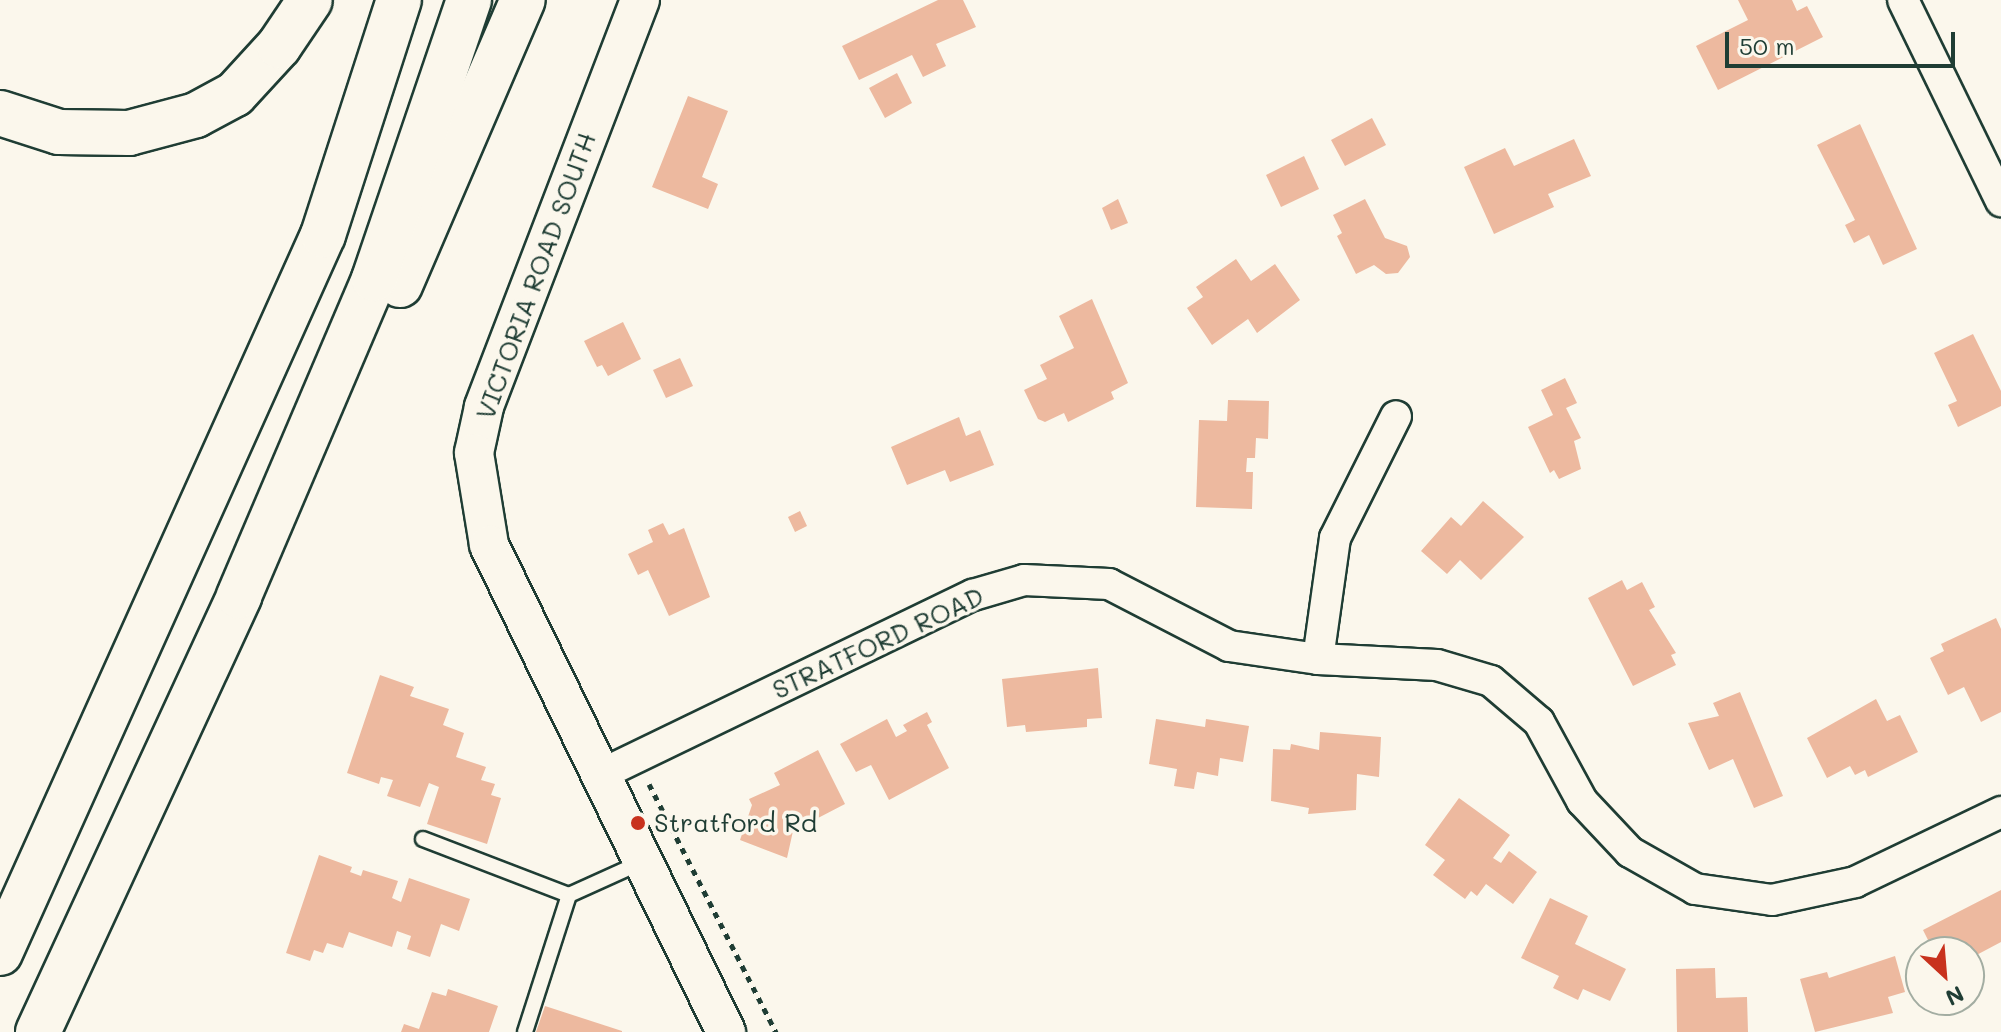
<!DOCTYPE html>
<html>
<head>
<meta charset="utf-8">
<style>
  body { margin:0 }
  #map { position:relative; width:2001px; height:1032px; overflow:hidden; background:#fbf7ec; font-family:Mali,sans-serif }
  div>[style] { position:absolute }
  .building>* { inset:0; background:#edb99f }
  .path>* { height:5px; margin-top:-2.5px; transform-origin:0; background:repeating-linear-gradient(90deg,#1f3d34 0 6px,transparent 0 12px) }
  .roads { filter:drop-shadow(2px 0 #1f3d34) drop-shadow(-2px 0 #1f3d34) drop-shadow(0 2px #1f3d34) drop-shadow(0 -2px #1f3d34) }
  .service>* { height:14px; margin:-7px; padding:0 7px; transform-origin:7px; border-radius:7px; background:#fbf7ec }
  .minor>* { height:30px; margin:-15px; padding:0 15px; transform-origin:15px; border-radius:15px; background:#fbf7ec }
  .tertiary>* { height:38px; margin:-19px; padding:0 19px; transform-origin:19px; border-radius:19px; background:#fbf7ec }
  .motorway>* { height:44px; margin:-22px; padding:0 22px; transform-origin:22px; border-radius:22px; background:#fbf7ec }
  .dots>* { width:22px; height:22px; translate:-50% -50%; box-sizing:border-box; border:4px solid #fbf7ec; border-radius:50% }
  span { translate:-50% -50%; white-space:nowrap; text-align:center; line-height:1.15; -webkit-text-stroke:7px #fbf7ec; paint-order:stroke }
  .street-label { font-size:26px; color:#1f3d34 }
  .poi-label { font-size:26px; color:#1f3d34 }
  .left { translate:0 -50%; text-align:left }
  .north { position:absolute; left:1905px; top:936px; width:80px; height:80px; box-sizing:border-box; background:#fbf7ec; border:2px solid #a3ada2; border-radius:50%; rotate:154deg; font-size:22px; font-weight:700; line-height:32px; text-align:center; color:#1f3d34 }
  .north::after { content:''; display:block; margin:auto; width:28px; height:36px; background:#c8321e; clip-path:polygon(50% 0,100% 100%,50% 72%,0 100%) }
  .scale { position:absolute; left:1725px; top:32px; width:230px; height:36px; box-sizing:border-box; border:4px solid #1f3d34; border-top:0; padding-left:10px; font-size:24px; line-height:28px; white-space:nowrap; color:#1f3d34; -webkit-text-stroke:6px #fbf7ec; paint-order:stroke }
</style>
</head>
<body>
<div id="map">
  <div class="building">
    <div style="clip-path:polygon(938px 0,963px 0,976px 27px,936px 44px,946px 66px,923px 77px,912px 55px,859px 80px,842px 46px)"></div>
    <div style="clip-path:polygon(1738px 0,1792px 0,1797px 11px,1807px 6px,1823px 37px,1718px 90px,1696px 46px,1748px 20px)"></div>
    <div style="clip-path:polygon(897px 73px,912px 103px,885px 118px,869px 88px)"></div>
    <div style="clip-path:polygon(688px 96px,728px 111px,702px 177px,718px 184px,708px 209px,652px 187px)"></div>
    <div style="clip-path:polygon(1372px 118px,1386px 145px,1345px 166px,1331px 140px)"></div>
    <div style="clip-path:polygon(1860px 124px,1917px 249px,1883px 265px,1869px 235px,1854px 243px,1845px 225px,1855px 220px,1817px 145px)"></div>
    <div style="clip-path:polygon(1574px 139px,1591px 176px,1548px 194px,1554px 207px,1494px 234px,1464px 167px,1505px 148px,1514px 166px)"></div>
    <div style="clip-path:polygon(1304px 156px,1319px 189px,1281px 207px,1266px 175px)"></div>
    <div style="clip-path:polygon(1118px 199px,1128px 223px,1111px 230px,1102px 208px)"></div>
    <div style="clip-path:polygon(1365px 199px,1385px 238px,1407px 246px,1410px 257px,1398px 273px,1386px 274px,1374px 265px,1356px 274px,1337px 236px,1342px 233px,1333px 215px)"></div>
    <div style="clip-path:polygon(1236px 259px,1251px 281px,1275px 264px,1300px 300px,1257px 333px,1248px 319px,1212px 345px,1187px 308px,1203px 297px,1196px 287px)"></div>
    <div style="clip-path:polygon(1092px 299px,1128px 383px,1111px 392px,1114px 399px,1068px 422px,1064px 413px,1045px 422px,1038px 419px,1024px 390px,1047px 379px,1040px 365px,1074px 348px,1059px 316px)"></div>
    <div style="clip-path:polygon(623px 322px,641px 359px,608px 376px,602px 365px,597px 367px,584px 341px)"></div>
    <div style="clip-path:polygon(1973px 334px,2001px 391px,2001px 406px,1958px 427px,1948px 405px,1957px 401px,1934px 353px)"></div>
    <div style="clip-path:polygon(680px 358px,693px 386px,666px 398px,653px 370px)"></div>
    <div style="clip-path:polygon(1565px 378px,1577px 403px,1566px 408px,1581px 438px,1574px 441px,1581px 469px,1559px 479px,1554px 470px,1550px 473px,1528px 427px,1553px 415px,1541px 390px)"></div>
    <div style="clip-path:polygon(1228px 400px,1269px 401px,1268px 439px,1256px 438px,1255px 458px,1247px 458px,1246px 472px,1253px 472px,1252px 509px,1196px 507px,1199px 420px,1227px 421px)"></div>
    <div style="clip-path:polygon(959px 417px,966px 436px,980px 430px,994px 465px,950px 482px,945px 470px,907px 485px,891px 447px)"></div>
    <div style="clip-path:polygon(1483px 501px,1524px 537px,1481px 580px,1460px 560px,1447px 574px,1421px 551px,1451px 517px,1461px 526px)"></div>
    <div style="clip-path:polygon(800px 511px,807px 526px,795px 532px,788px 517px)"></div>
    <div style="clip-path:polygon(663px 523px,669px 535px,684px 528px,710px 597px,669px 616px,648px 570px,638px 575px,628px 554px,653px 542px,648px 530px)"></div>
    <div style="clip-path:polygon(1622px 580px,1627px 590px,1642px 582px,1655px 607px,1649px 610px,1676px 653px,1671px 655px,1676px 665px,1633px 686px,1588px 598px)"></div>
    <div style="clip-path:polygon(1996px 618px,2001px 629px,2001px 712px,1981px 722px,1964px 687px,1948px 695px,1930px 658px,1944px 651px,1941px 644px)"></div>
    <div style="clip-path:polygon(1098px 668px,1102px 718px,1087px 719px,1087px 727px,1026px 732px,1025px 725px,1007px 727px,1002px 679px)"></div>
    <div style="clip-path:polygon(380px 675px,414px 687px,410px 696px,449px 709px,443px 725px,464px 733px,456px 757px,486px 767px,481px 780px,495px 784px,491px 795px,501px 798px,487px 844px,427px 824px,439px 787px,429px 783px,420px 807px,387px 796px,393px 780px,381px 777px,379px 784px,347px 773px)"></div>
    <div style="clip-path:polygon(1740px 692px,1783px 796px,1754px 808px,1733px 759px,1709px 770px,1688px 723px,1719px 716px,1713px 703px)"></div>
    <div style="clip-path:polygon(1876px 699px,1887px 721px,1900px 715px,1918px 752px,1868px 777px,1865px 770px,1855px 775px,1850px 766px,1827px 778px,1807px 738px)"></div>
    <div style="clip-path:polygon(927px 712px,932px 722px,927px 725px,949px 768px,889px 800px,871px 765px,856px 772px,840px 744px,887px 719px,896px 737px,907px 731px,903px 725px)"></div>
    <div style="clip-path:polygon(1156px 719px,1205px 727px,1206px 719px,1249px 726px,1243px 762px,1220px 758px,1218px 776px,1197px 772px,1194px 789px,1174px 786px,1177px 769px,1149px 764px)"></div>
    <div style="clip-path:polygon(1320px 732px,1381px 737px,1379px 777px,1357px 774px,1356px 810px,1308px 814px,1309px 808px,1271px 801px,1273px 749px,1290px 750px,1291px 744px,1319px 750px)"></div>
    <div style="clip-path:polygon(818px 750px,845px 804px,793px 831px,787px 858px,740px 840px,752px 805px,749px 799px,780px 785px,774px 773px)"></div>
    <div style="clip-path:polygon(1459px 798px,1510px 835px,1493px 858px,1501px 863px,1509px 851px,1537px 872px,1513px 904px,1486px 884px,1477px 896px,1471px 891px,1465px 899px,1433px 875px,1445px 860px,1425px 845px)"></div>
    <div style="clip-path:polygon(319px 855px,352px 867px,350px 872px,361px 876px,363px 870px,398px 881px,392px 898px,401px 902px,409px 878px,470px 899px,459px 931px,441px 924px,430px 957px,407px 949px,411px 936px,397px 931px,392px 947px,349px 932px,343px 948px,327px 943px,323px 953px,314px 950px,310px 961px,286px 953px)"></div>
    <div style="clip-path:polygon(2001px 890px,2001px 942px,1969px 959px,1969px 952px,1934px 952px,1923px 930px)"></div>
    <div style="clip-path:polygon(1550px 898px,1588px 916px,1575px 944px,1626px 969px,1610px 1001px,1583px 989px,1578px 1000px,1553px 988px,1559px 976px,1521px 958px)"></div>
    <div style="clip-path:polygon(1895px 956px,1905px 992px,1888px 997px,1893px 1013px,1815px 1032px,1800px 979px,1827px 972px,1829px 978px)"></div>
    <div style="clip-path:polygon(1715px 968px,1716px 998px,1747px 997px,1748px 1032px,1677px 1032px,1676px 969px)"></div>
    <div style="clip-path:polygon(448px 989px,498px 1006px,489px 1032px,401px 1032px,404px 1024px,419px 1029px,432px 992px,446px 996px)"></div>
    <div style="clip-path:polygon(545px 1006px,622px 1031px,622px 1032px,536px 1032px)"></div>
  </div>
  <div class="path">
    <div style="left:649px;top:784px;width:279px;rotate:62.9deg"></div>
  </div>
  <div class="roads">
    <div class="service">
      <div style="left:423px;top:839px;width:156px;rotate:21deg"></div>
      <div style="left:525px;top:1032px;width:144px;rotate:-72.2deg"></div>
      <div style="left:569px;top:895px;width:80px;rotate:-24.3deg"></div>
    </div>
    <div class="minor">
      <div style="left:1903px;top:0;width:224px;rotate:64deg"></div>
      <div style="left:1318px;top:659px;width:122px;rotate:-82deg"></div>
      <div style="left:1335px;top:538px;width:136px;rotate:-63.4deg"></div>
      <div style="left:600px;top:775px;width:414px;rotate:-25.8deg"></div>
      <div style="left:973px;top:595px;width:53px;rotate:-16.4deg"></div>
      <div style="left:1024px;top:580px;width:85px;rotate:2.7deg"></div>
      <div style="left:1109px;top:584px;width:135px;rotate:27.3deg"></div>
      <div style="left:1229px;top:646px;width:90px;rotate:8.3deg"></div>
      <div style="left:1318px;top:659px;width:119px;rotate:2.9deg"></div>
      <div style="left:1437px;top:665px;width:56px;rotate:16.5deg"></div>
      <div style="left:1491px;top:681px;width:63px;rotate:40.5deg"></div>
      <div style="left:1539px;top:722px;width:90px;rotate:61.4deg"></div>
      <div style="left:1582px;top:801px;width:70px;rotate:46.7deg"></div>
      <div style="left:1630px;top:852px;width:75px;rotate:29.6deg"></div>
      <div style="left:1695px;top:889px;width:78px;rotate:8.1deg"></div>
      <div style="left:1772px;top:900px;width:85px;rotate:-12.2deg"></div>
      <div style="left:1855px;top:882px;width:162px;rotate:-25.6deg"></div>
    </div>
    <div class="tertiary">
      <div style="left:640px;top:0;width:436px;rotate:111deg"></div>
      <div style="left:484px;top:407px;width:47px;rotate:102.3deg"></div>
      <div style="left:474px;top:453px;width:93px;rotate:80.7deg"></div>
      <div style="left:489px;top:545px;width:542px;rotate:64.05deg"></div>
    </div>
    <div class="motorway">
      <div style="left:0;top:113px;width:62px;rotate:17.9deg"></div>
      <div style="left:59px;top:132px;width:70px;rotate:0.8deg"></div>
      <div style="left:129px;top:133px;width:69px;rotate:-15deg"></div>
      <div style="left:196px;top:115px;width:44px;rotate:-28.3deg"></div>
      <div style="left:235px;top:94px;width:65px;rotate:-47.5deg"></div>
      <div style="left:279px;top:46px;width:55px;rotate:-56deg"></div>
      <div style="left:400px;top:285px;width:310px;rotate:-66.7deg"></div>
      <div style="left:0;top:953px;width:787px;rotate:-65.78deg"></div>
      <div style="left:323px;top:235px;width:247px;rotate:-72.1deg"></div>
      <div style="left:38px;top:1032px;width:480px;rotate:-65.2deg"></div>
      <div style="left:239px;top:596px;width:345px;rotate:-66.9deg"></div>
      <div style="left:374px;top:279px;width:295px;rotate:-71.2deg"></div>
    </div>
  </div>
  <div class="dots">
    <div style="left:638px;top:823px;background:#c8321e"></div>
  </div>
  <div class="street-label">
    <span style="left:536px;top:276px;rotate:-70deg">VICTORIA ROAD SOUTH</span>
    <span style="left:878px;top:643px;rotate:-25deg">STRATFORD ROAD</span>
  </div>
  <div class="poi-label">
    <span class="left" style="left:654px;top:823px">Stratford Rd</span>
  </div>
  <div class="north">N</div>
  <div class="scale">50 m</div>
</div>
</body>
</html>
